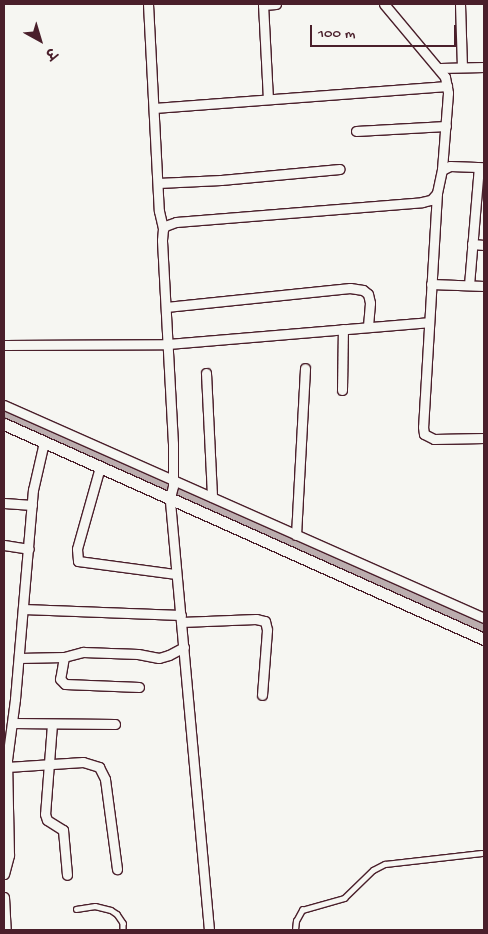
<!DOCTYPE html>
<html>
<head>
<meta charset="utf-8">
<style>
  body { margin:0 }
  #map { position:relative; width:488px; height:934px; overflow:hidden; background:#f6f6f2; font-family:"Gochi Hand","Playpen Sans Deva",sans-serif }
  div>[style] { position:absolute }
  .canal>* { height:10px; margin:-5px; padding:0 5px; transform-origin:5px; border-radius:5px; background:#bbadae }
  .roads { filter:drop-shadow(1px 0 #4a1f2b) drop-shadow(-1px 0 #4a1f2b) drop-shadow(0 1px #4a1f2b) drop-shadow(0 -1px #4a1f2b) }
  .service>* { height:4.5px; margin:-2.25px; padding:0 2.25px; transform-origin:2.25px; border-radius:2.25px; background:#f6f6f2 }
  .minor>* { height:9px; margin:-4.5px; padding:0 4.5px; transform-origin:4.5px; border-radius:4.5px; background:#f6f6f2 }
  .tertiary>* { height:11px; margin:-5.5px; padding:0 5.5px; transform-origin:5.5px; border-radius:5.5px; background:#f6f6f2 }
  span { translate:-50% -50%; white-space:nowrap; text-align:center; line-height:1.15; -webkit-text-stroke:5px #f6f6f2; paint-order:stroke }
  .frame { position:absolute; inset:0; border:5px solid #4a1f2b; pointer-events:none }
  .north { position:absolute; left:15px; top:15px; width:50px; height:50px; -webkit-text-stroke:4px #f6f6f2; paint-order:stroke; rotate:141deg; font-size:14px; font-weight:700; line-height:20px; text-align:center; color:#4a1f2b }
  .north::after { content:''; display:block; margin:auto; width:18px; height:22px; background:#4a1f2b; clip-path:polygon(50% 0,100% 100%,50% 72%,0 100%) }
  .scale { position:absolute; left:310px; top:25px; width:146px; height:22px; box-sizing:border-box; border:2px solid #4a1f2b; border-top:0; padding-left:6px; font-size:15px; line-height:18px; white-space:nowrap; color:#4a1f2b; -webkit-text-stroke:4px #f6f6f2; paint-order:stroke }
</style>
</head>
<body>
<div id="map">
  <div class="canal">
    <div style="left:4px;top:414px;width:525px;rotate:23.93deg"></div>
  </div>
  <div class="roads">
    <div class="service">
      <div style="left:76px;top:909px;width:19px;rotate:-9deg"></div>
      <div style="left:95px;top:906px;width:16px;rotate:14deg"></div>
      <div style="left:111px;top:910px;width:7px;rotate:34deg"></div>
      <div style="left:117px;top:914px;width:11px;rotate:56deg"></div>
      <div style="left:123px;top:923px;width:7px;rotate:90deg"></div>
      <div style="left:295px;top:930px;width:9px;rotate:-84deg"></div>
      <div style="left:296px;top:921px;width:13px;rotate:-61deg"></div>
      <div style="left:302px;top:910px;width:44px;rotate:-15.9deg"></div>
      <div style="left:344px;top:898px;width:40px;rotate:-44deg"></div>
      <div style="left:373px;top:870px;width:13px;rotate:-27deg"></div>
      <div style="left:385px;top:864px;width:97px;rotate:-6.5deg"></div>
    </div>
    <div class="minor">
      <div style="left:148px;top:4px;width:207px;rotate:87deg"></div>
      <div style="left:159px;top:211px;width:18px;rotate:77deg"></div>
      <div style="left:263px;top:4px;width:95px;rotate:87deg"></div>
      <div style="left:384px;top:4px;width:95px;rotate:50.1deg"></div>
      <div style="left:445px;top:77px;width:16px;rotate:79deg"></div>
      <div style="left:448px;top:93px;width:77px;rotate:94.5deg"></div>
      <div style="left:460px;top:4px;width:63px;rotate:88.2deg"></div>
      <div style="left:263px;top:5px;width:13px;rotate:-4deg"></div>
      <div style="left:440px;top:68px;width:44px;rotate:-1.3deg"></div>
      <div style="left:154px;top:108px;width:294px;rotate:-4.3deg"></div>
      <div style="left:356px;top:131px;width:90px;rotate:-3.2deg"></div>
      <div style="left:158px;top:183px;width:63px;rotate:-2.7deg"></div>
      <div style="left:221px;top:180px;width:119px;rotate:-5.3deg"></div>
      <div style="left:437px;top:193px;width:234px;rotate:93.4deg"></div>
      <div style="left:423px;top:427px;width:7px;rotate:82deg"></div>
      <div style="left:424px;top:434px;width:11px;rotate:27deg"></div>
      <div style="left:434px;top:439px;width:50px;rotate:-1.1deg"></div>
      <div style="left:472px;top:244px;width:12px;rotate:5deg"></div>
      <div style="left:431px;top:284px;width:53px;rotate:2.2deg"></div>
      <div style="left:469px;top:285px;width:118px;rotate:-85.2deg"></div>
      <div style="left:166px;top:307px;width:185px;rotate:-5.9deg"></div>
      <div style="left:350px;top:288px;width:13px;rotate:9deg"></div>
      <div style="left:363px;top:290px;width:6px;rotate:39deg"></div>
      <div style="left:368px;top:294px;width:9px;rotate:77deg"></div>
      <div style="left:370px;top:303px;width:24px;rotate:95deg"></div>
      <div style="left:4px;top:345px;width:164px;rotate:-0.3deg"></div>
      <div style="left:168px;top:344px;width:261px;rotate:-4.8deg"></div>
      <div style="left:206px;top:373px;width:124px;rotate:87.2deg"></div>
      <div style="left:342px;top:390px;width:61px;rotate:-89.1deg"></div>
      <div style="left:4px;top:405px;width:525px;rotate:23.93deg"></div>
      <div style="left:100px;top:467px;width:85px;rotate:105.7deg"></div>
      <div style="left:77px;top:549px;width:12px;rotate:85deg"></div>
      <div style="left:78px;top:561px;width:99px;rotate:7.6deg"></div>
      <div style="left:4px;top:503px;width:28px;rotate:4deg"></div>
      <div style="left:296px;top:535px;width:167px;rotate:-86.9deg"></div>
      <div style="left:4px;top:545px;width:25px;rotate:9deg"></div>
      <div style="left:23px;top:609px;width:158px;rotate:2.2deg"></div>
      <div style="left:181px;top:622px;width:75px;rotate:-2.3deg"></div>
      <div style="left:256px;top:619px;width:9px;rotate:13deg"></div>
      <div style="left:265px;top:621px;width:9px;rotate:77deg"></div>
      <div style="left:267px;top:630px;width:65px;rotate:94.4deg"></div>
      <div style="left:64px;top:657px;width:22px;rotate:100deg"></div>
      <div style="left:60px;top:679px;width:7px;rotate:45deg"></div>
      <div style="left:65px;top:684px;width:74px;rotate:2.3deg"></div>
      <div style="left:19px;top:658px;width:45px;rotate:-1.3deg"></div>
      <div style="left:64px;top:657px;width:20px;rotate:-15deg"></div>
      <div style="left:83px;top:652px;width:55px;rotate:2.1deg"></div>
      <div style="left:138px;top:654px;width:21px;rotate:11deg"></div>
      <div style="left:159px;top:658px;width:10px;rotate:-17deg"></div>
      <div style="left:169px;top:655px;width:17px;rotate:-28deg"></div>
      <div style="left:12px;top:723px;width:103px;rotate:0.6deg"></div>
      <div style="left:52px;top:724px;width:90px;rotate:94.4deg"></div>
      <div style="left:45px;top:814px;width:6px;rotate:72deg"></div>
      <div style="left:47px;top:820px;width:19px;rotate:32deg"></div>
      <div style="left:63px;top:830px;width:45px;rotate:84.9deg"></div>
      <div style="left:7px;top:767px;width:76px;rotate:-3.8deg"></div>
      <div style="left:83px;top:762px;width:17px;rotate:17deg"></div>
      <div style="left:99px;top:767px;width:13px;rotate:63deg"></div>
      <div style="left:105px;top:779px;width:91px;rotate:82.4deg"></div>
      <div style="left:4px;top:874px;width:20px;rotate:-75deg"></div>
      <div style="left:9px;top:855px;width:95px;rotate:-91.2deg"></div>
      <div style="left:7px;top:760px;width:62px;rotate:-82.5deg"></div>
      <div style="left:15px;top:699px;width:210px;rotate:-85.1deg"></div>
      <div style="left:33px;top:490px;width:49px;rotate:-77.1deg"></div>
      <div style="left:4px;top:897px;width:33px;rotate:87deg"></div>
      <div style="left:209px;top:930px;width:434px;rotate:-95.2deg"></div>
      <div style="left:170px;top:498px;width:12px;rotate:-76deg"></div>
      <div style="left:173px;top:486px;width:42px;rotate:-90deg"></div>
      <div style="left:173px;top:444px;width:204px;rotate:-93.1deg"></div>
      <div style="left:162px;top:240px;width:11px;rotate:-85deg"></div>
      <div style="left:163px;top:229px;width:4px;rotate:-56deg"></div>
      <div style="left:165px;top:226px;width:12px;rotate:-20deg"></div>
      <div style="left:176px;top:222px;width:247px;rotate:-4.6deg"></div>
      <div style="left:422px;top:202px;width:9px;rotate:-13deg"></div>
      <div style="left:431px;top:200px;width:9px;rotate:-49deg"></div>
      <div style="left:437px;top:193px;width:24px;rotate:-78deg"></div>
      <div style="left:442px;top:170px;width:9px;rotate:-27deg"></div>
      <div style="left:450px;top:166px;width:34px;rotate:2deg"></div>
    </div>
    <div class="tertiary">
      <div style="left:4px;top:424px;width:526px;rotate:24.13deg"></div>
    </div>
  </div>
  <div class="frame"></div>
  <div class="north">उ</div>
  <div class="scale">100 m</div>
</div>
</body>
</html>
